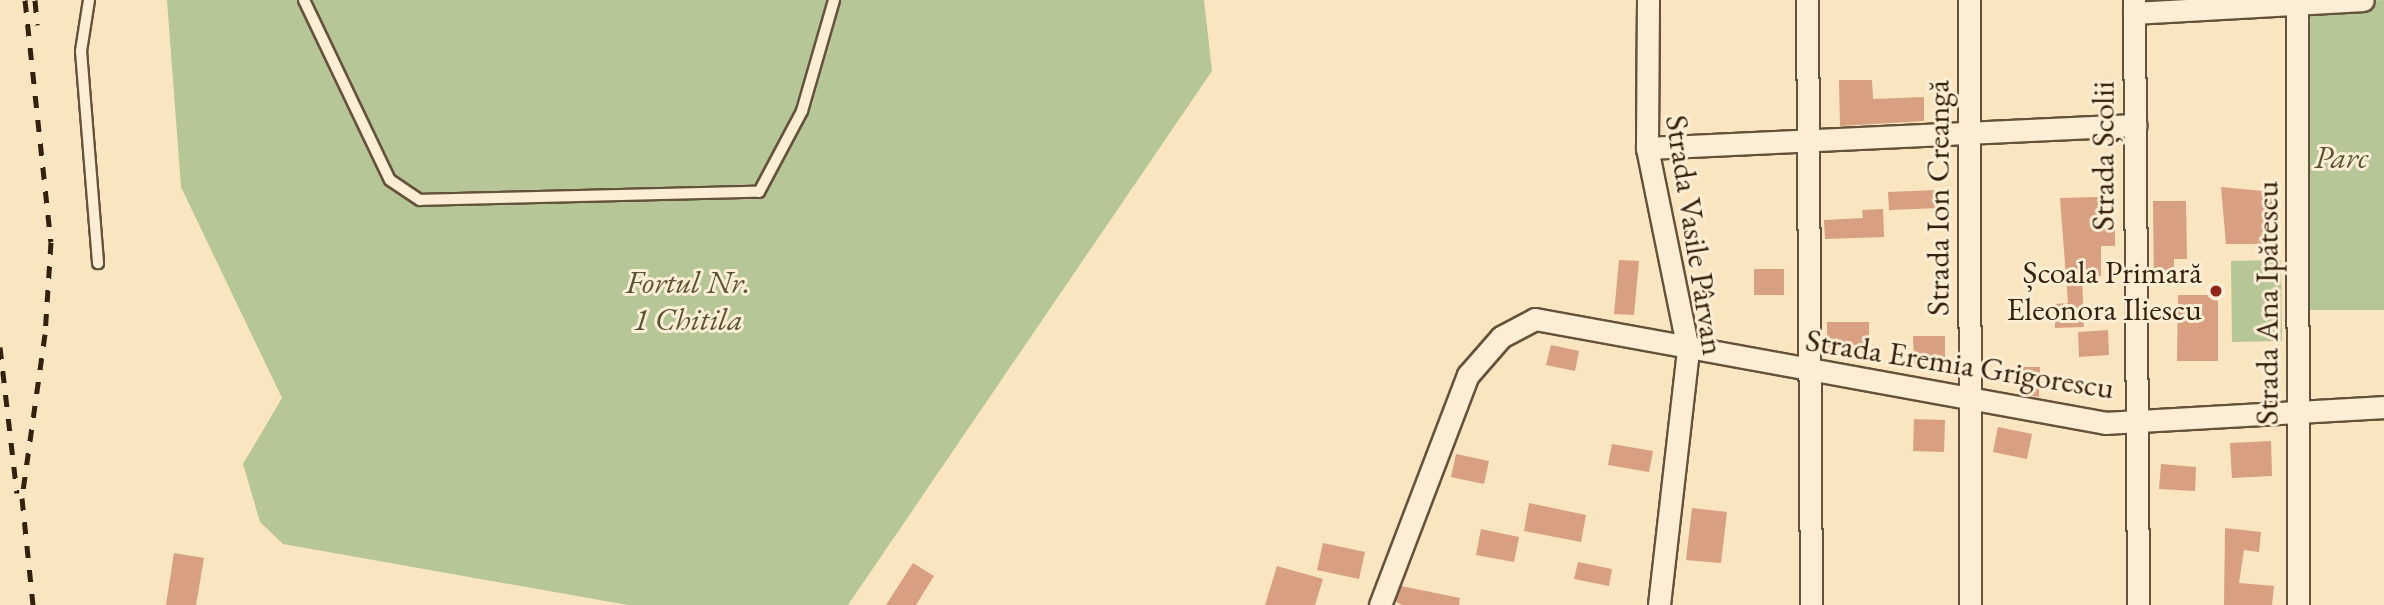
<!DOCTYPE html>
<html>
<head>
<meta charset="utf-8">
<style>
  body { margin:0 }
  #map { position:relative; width:2384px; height:605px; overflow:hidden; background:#f9e5bf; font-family:"EB Garamond",serif }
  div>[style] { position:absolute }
  .green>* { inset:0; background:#b7c697 }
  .building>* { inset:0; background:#d89f81 }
  .roads { filter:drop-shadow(2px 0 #65523a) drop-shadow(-2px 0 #65523a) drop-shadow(0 2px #65523a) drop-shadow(0 -2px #65523a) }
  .service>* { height:10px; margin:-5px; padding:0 5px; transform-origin:5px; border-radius:5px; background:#fbeed5 }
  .minor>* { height:21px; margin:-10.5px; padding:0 10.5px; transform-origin:10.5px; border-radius:10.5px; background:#fbeed5 }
  .rail>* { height:5px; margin-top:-2.5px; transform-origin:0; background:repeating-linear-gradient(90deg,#34210d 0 12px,transparent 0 24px) }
  .dots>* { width:19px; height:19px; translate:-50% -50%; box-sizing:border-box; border:4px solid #fbeed5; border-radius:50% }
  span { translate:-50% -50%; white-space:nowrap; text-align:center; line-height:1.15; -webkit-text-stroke:6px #fbeed5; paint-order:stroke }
  .street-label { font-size:32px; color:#34210d }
  .park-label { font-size:32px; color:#5b5336; font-style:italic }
  .poi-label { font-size:32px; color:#34210d }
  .right { translate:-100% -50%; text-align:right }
</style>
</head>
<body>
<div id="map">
  <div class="green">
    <div style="clip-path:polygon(167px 0,1204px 0,1212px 71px,848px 605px,628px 605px,283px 544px,260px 522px,243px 464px,282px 398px,181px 187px)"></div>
    <div style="clip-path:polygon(2384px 0,2384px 310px,2299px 310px,2297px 4px)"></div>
    <div style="clip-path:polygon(2281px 260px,2282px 341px,2232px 342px,2231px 261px)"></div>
  </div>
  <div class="building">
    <div style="clip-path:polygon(1839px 80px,1872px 80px,1873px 99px,1924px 97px,1924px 121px,1840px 126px)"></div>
    <div style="clip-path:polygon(2221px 187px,2273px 192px,2268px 244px,2226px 244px)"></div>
    <div style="clip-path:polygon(1938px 190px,1939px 208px,1889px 210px,1888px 192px)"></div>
    <div style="clip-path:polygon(2098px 197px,2099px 227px,2115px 227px,2115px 246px,2101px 246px,2101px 276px,2082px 276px,2084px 327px,2055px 328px,2055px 304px,2068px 303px,2060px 198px)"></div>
    <div style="clip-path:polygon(2153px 201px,2186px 201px,2187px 259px,2174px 259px,2174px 285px,2154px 286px)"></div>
    <div style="clip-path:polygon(1883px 209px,1884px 237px,1825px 239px,1824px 220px,1863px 218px,1862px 210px)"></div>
    <div style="clip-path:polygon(1619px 260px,1639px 261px,1634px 315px,1614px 314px)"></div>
    <div style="clip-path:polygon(1754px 269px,1784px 269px,1784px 295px,1754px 295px)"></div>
    <div style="clip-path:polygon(2178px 295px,2218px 295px,2218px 361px,2177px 361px)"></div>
    <div style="clip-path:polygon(1827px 322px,1869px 322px,1869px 348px,1827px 347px)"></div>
    <div style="clip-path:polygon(2108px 330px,2109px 355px,2079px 357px,2078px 332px)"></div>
    <div style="clip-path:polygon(1913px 336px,1945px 336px,1945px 368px,1914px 368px)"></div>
    <div style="clip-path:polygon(1551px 345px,1579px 351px,1575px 371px,1546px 365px)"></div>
    <div style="clip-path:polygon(2021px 367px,2040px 367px,2039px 397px,2021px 394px)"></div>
    <div style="clip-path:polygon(1914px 419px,1945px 420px,1944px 452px,1913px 451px)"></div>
    <div style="clip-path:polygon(1998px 427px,2032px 434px,2027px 459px,1993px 452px)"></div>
    <div style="clip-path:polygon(2271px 441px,2272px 476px,2232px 478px,2230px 443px)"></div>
    <div style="clip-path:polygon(1612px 444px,1653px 451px,1649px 472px,1608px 465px)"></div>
    <div style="clip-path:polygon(1456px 454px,1489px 461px,1484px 484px,1451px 477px)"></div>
    <div style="clip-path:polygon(2161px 464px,2196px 467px,2195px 491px,2159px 489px)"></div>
    <div style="clip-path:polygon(1529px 503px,1586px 515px,1581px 542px,1524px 531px)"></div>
    <div style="clip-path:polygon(1692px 508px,1727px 512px,1721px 563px,1686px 560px)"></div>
    <div style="clip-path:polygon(2225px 528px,2261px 532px,2259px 552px,2244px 550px,2239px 583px,2274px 586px,2272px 605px,2224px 605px)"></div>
    <div style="clip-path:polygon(1481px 529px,1519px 537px,1514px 562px,1476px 555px)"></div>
    <div style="clip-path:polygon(1323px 543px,1365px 552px,1359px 579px,1317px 570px)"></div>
    <div style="clip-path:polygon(174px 553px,204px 558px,196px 605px,166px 605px)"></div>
    <div style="clip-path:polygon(1578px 562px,1612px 569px,1609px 586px,1574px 579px)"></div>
    <div style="clip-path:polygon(913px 563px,934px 576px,916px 605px,886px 605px)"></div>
    <div style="clip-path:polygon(1277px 566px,1323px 579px,1315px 605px,1265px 605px)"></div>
    <div style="clip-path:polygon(1401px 586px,1460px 598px,1459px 605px,1402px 605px,1395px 601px)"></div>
  </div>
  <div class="roads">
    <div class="service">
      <div style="left:89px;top:0;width:52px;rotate:98.9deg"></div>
      <div style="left:81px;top:51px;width:213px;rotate:85.4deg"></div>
      <div style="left:304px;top:0;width:199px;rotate:64.5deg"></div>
      <div style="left:390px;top:180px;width:36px;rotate:34deg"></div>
      <div style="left:420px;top:200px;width:339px;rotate:-1.4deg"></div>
      <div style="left:759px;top:192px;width:92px;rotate:-62deg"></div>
      <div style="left:802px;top:111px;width:116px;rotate:-73.9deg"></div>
    </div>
    <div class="minor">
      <div style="left:1648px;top:0;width:148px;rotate:90.4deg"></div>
      <div style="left:1647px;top:148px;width:206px;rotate:78.5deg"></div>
      <div style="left:1688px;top:350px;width:257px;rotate:96.5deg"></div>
      <div style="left:1807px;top:0;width:605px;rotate:89.62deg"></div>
      <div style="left:1969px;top:0;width:605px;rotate:89.91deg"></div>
      <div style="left:2134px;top:0;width:605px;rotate:89.62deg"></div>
      <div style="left:2297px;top:0;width:605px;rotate:89.91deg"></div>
      <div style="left:2134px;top:13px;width:229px;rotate:-3.2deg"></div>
      <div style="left:1647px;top:148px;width:489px;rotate:-2.7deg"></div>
      <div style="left:1380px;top:605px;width:246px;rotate:-69.1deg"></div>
      <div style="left:1468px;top:375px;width:50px;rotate:-49deg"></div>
      <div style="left:1501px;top:337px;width:38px;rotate:-28deg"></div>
      <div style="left:1535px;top:319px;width:580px;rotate:10.32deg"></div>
      <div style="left:2106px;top:423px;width:278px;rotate:-3.3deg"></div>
    </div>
  </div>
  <div class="rail">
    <div style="left:25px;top:0;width:243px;rotate:83.9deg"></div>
    <div style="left:51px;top:242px;width:92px;rotate:93.7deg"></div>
    <div style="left:45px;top:334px;width:166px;rotate:98deg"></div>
    <div style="left:22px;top:498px;width:108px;rotate:84.1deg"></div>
    <div style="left:35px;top:0;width:25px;rotate:85deg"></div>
    <div style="left:0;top:347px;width:147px;rotate:83.4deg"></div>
  </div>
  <div class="dots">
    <div style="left:2216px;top:291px;background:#8f2418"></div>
  </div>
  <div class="street-label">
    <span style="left:2103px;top:156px;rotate:-90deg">Strada Școlii</span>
    <span style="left:1938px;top:198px;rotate:-90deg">Strada Ion Creangă</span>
    <span style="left:1695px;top:235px;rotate:81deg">Strada Vasile Pârvan</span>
    <span style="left:2267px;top:303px;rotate:-90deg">Strada Ana Ipătescu</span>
    <span style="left:1960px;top:364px;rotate:9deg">Strada Eremia Grigorescu</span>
  </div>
  <div class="park-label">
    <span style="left:2341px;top:157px">Parc</span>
    <span style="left:688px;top:301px">Fortul Nr.<br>1 Chitila</span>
  </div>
  <div class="poi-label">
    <span class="right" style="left:2202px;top:291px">Școala Primară<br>Eleonora Iliescu</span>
  </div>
</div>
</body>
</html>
